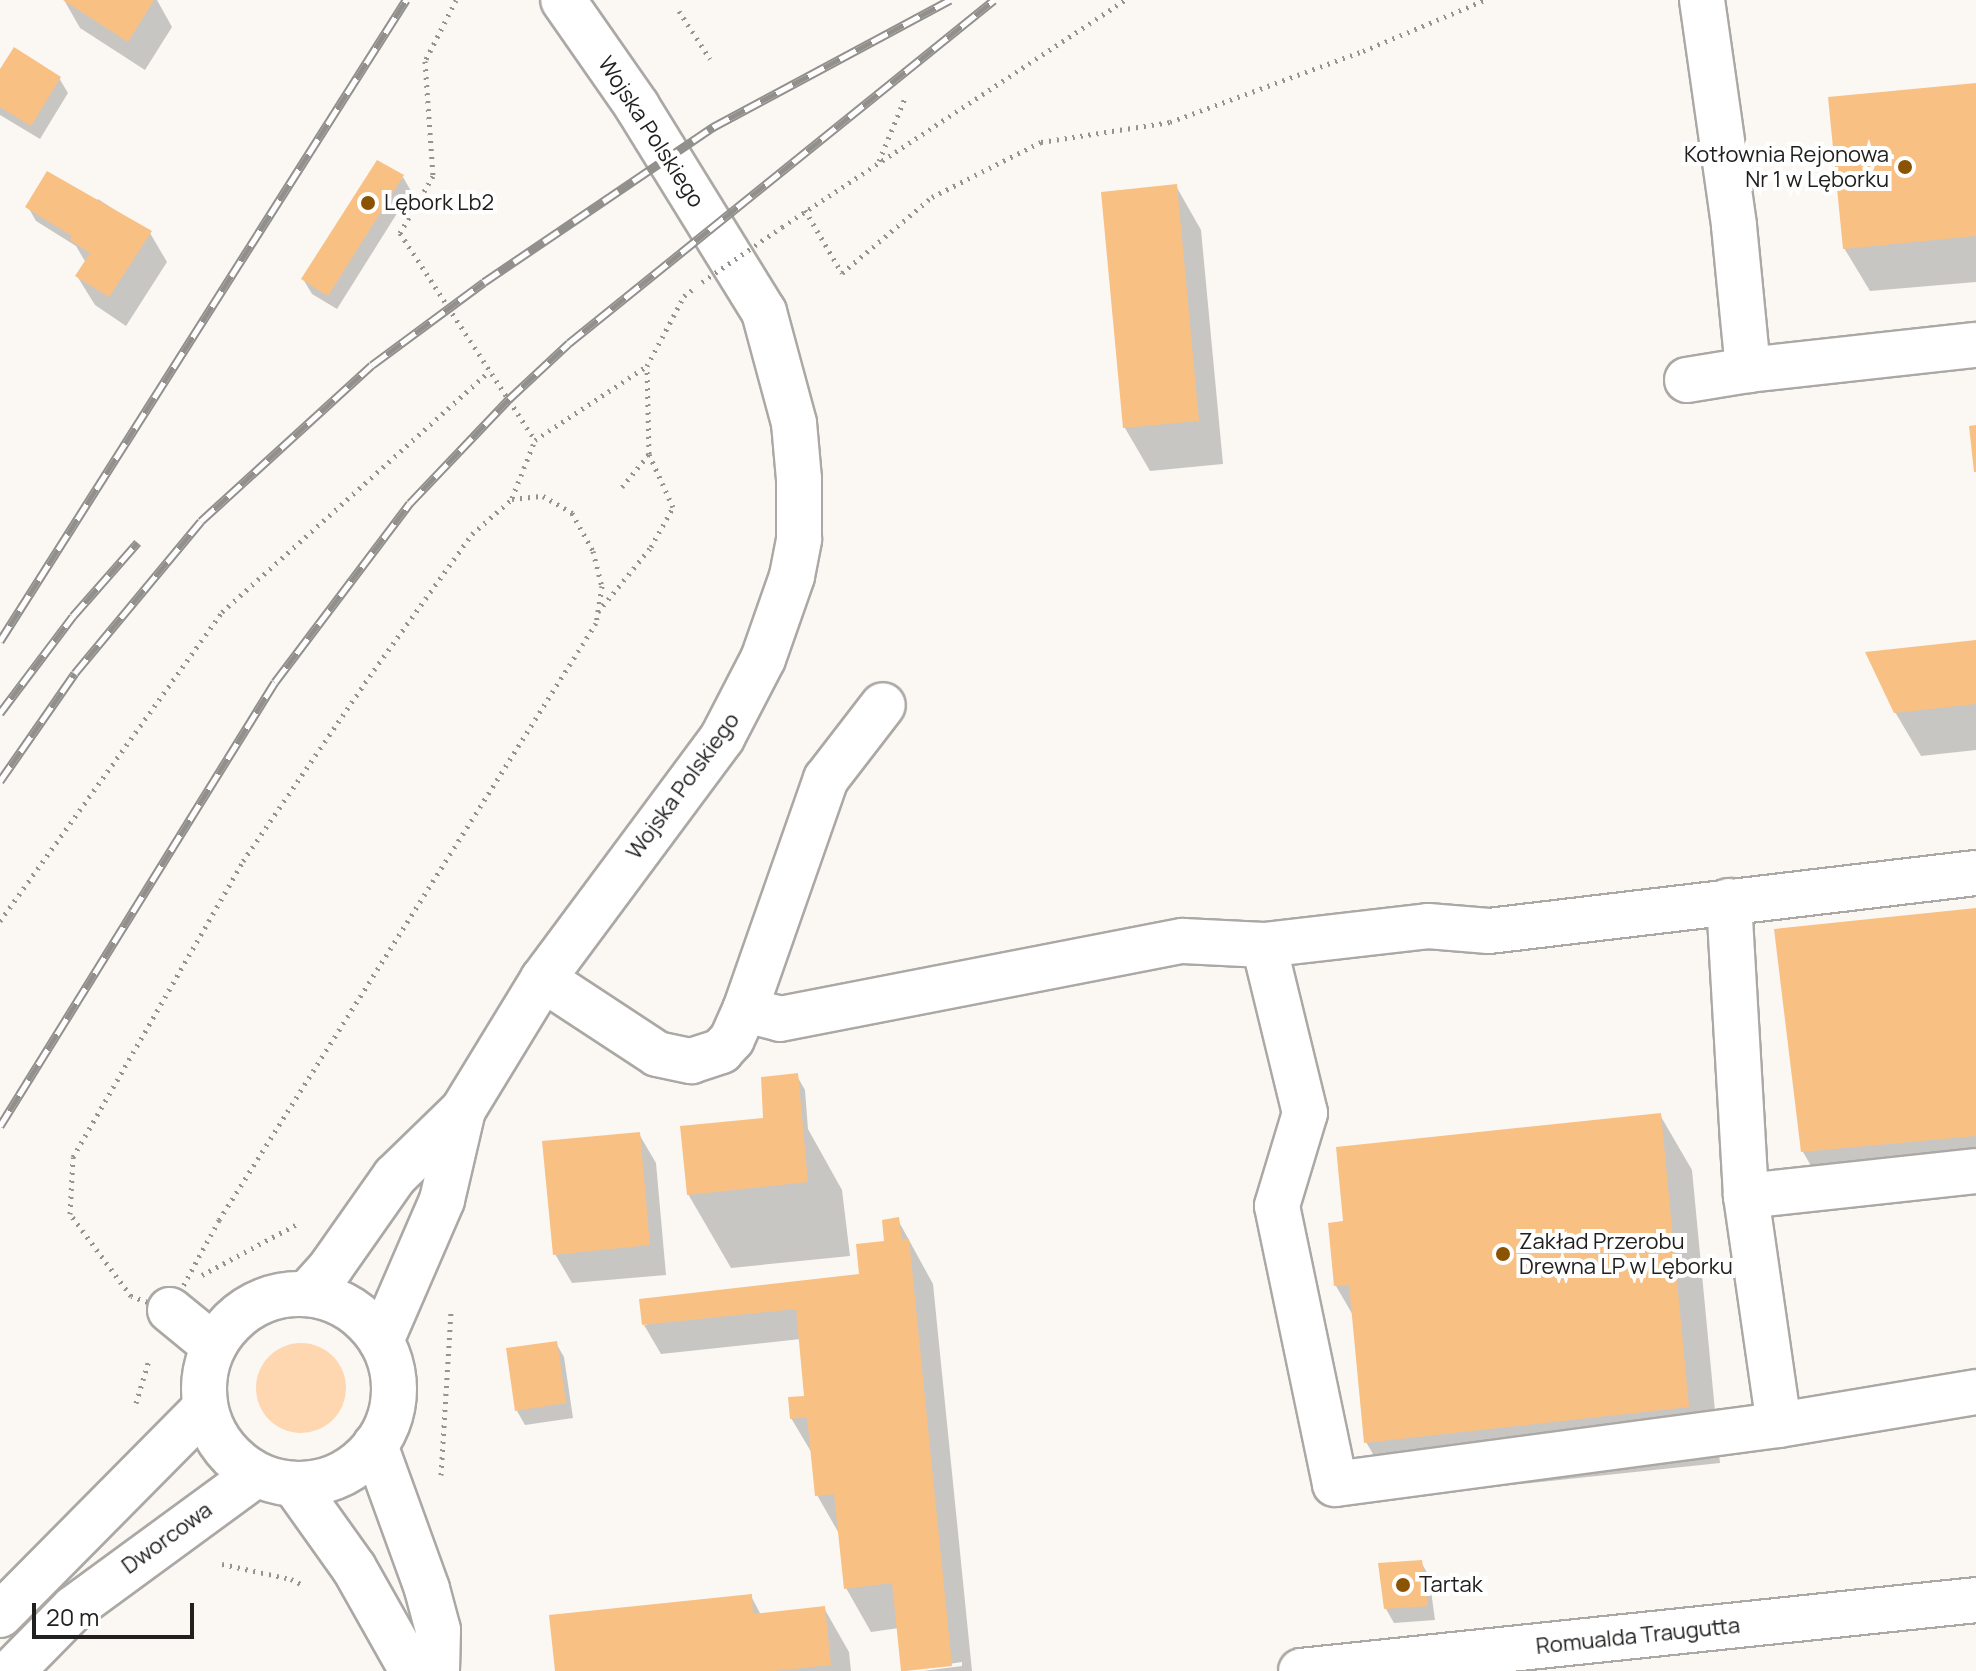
<!DOCTYPE html>
<html>
<head>
<meta charset="utf-8">
<style>
  body { margin:0 }
  #map { position:relative; width:1976px; height:1671px; overflow:hidden; background:#fbf8f4; font-family:Manrope,sans-serif }
  div>[style] { position:absolute }
  .green>* { inset:0; background:#fed7b0 }
  .round { border-radius:50% }
  .shadow>* { inset:0; background:#0003 }
  .building>* { inset:0; background:#f9c084 }
  .path>* { height:5px; margin-top:-2.5px; transform-origin:0; background:repeating-linear-gradient(90deg,#959390 0 2px,transparent 0 8px) }
  .roads { filter:drop-shadow(2px 0 #aba8a5) drop-shadow(-2px 0 #aba8a5) drop-shadow(0 2px #aba8a5) drop-shadow(0 -2px #aba8a5) }
  .minor>* { height:44px; margin:-22px; padding:0 22px; transform-origin:22px; border-radius:22px; background:#fff }
  .minor>.ring { margin:-22px; padding:0; box-sizing:content-box; background:none; border:44px solid #fff; border-radius:50% }
  .rail>* { height:9px; margin-top:-4.5px; transform-origin:0; background:repeating-linear-gradient(90deg,#fff 0 18px,#92908d 0 36px); box-sizing:border-box; border-block:2px solid #92908d }
  .path-bridge>* { height:5px; margin-top:-2.5px; transform-origin:0; background:repeating-linear-gradient(90deg,#959390 0 2px,transparent 0 8px) }
  .dots>* { width:22px; height:22px; translate:-50% -50%; box-sizing:border-box; border:4px solid #fff; border-radius:50% }
  span { translate:-50% -50%; white-space:nowrap; text-align:center; line-height:1.15; -webkit-text-stroke:8px #fff; paint-order:stroke }
  .street-label { font-size:22px; color:#21201f }
  .poi-label { font-size:22px; color:#21201f }
  .right { translate:-100% -50%; text-align:right }
  .left { translate:0 -50%; text-align:left }
  .scale { position:absolute; left:32px; top:1603px; width:162px; height:36px; box-sizing:border-box; border:4px solid #21201f; border-top:0; padding-left:10px; font-size:24px; line-height:28px; white-space:nowrap; color:#21201f; -webkit-text-stroke:6px #fff; paint-order:stroke }
</style>
</head>
<body>
<div id="map">
  <div class="green">
    <div class="round" style="left:256px;top:1343px;width:90px;height:90px"></div>
  </div>
  <div class="shadow">
    <div style="clip-path:polygon(64px 0,157px 0,172px 27px,145px 70px,80px 28px)"></div>
    <div style="clip-path:polygon(0 72px,59px 78px,68px 93px,40px 139px,0 115px)"></div>
    <div style="clip-path:polygon(1976px 85px,1976px 282px,1870px 291px,1844px 248px)"></div>
    <div style="clip-path:polygon(403px 177px,411px 191px,337px 309px,312px 294px,303px 279px)"></div>
    <div style="clip-path:polygon(1176px 186px,1201px 230px,1223px 464px,1150px 471px,1125px 428px)"></div>
    <div style="clip-path:polygon(98px 199px,150px 233px,167px 262px,126px 326px,95px 305px,77px 276px,86px 263px,76px 246px,36px 221px,28px 207px,95px 204px)"></div>
    <div style="clip-path:polygon(1976px 642px,1976px 750px,1921px 756px,1895px 712px)"></div>
    <div style="clip-path:polygon(1976px 910px,1976px 1194px,1835px 1207px,1803px 1152px)"></div>
    <div style="clip-path:polygon(797px 1076px,805px 1090px,808px 1129px,842px 1190px,850px 1256px,731px 1268px,688px 1194px,765px 1119px)"></div>
    <div style="clip-path:polygon(1660px 1115px,1692px 1170px,1720px 1463px,1398px 1497px,1366px 1442px,1354px 1317px,1336px 1286px,1345px 1223px)"></div>
    <div style="clip-path:polygon(639px 1134px,656px 1163px,666px 1275px,572px 1283px,555px 1254px)"></div>
    <div style="clip-path:polygon(898px 1220px,933px 1284px,972px 1671px,923px 1671px,962px 1666px,962px 1662px,903px 1671px,899px 1628px,871px 1632px,846px 1588px,841px 1537px,817px 1495px,813px 1455px,791px 1418px,807px 1398px,801px 1339px,661px 1354px,644px 1325px,858px 1276px,886px 1243px)"></div>
    <div style="clip-path:polygon(556px 1343px,564px 1357px,573px 1418px,525px 1425px,517px 1411px)"></div>
    <div style="clip-path:polygon(1421px 1562px,1429px 1576px,1435px 1620px,1394px 1623px,1386px 1609px)"></div>
    <div style="clip-path:polygon(751px 1596px,761px 1615px,824px 1608px,849px 1652px,851px 1671px,557px 1671px)"></div>
  </div>
  <div class="building">
    <div style="clip-path:polygon(63px 0,154px 0,128px 42px)"></div>
    <div style="clip-path:polygon(14px 47px,61px 77px,31px 126px,0 107px,0 69px)"></div>
    <div style="clip-path:polygon(1976px 83px,1976px 236px,1843px 249px,1828px 97px)"></div>
    <div style="clip-path:polygon(377px 160px,404px 175px,328px 296px,301px 279px)"></div>
    <div style="clip-path:polygon(47px 171px,152px 231px,109px 297px,75px 276px,90px 253px,70px 240px,72px 236px,25px 207px)"></div>
    <div style="clip-path:polygon(1177px 184px,1199px 421px,1123px 428px,1101px 192px)"></div>
    <div style="clip-path:polygon(1976px 425px,1976px 472px,1974px 472px,1969px 426px)"></div>
    <div style="clip-path:polygon(1976px 640px,1976px 704px,1894px 713px,1865px 652px)"></div>
    <div style="clip-path:polygon(1976px 908px,1976px 1136px,1801px 1152px,1774px 929px)"></div>
    <div style="clip-path:polygon(798px 1073px,808px 1182px,687px 1195px,680px 1126px,763px 1118px,761px 1077px)"></div>
    <div style="clip-path:polygon(1661px 1113px,1689px 1407px,1364px 1443px,1349px 1285px,1334px 1286px,1328px 1223px,1343px 1221px,1336px 1147px)"></div>
    <div style="clip-path:polygon(640px 1132px,650px 1245px,553px 1255px,542px 1141px)"></div>
    <div style="clip-path:polygon(899px 1217px,902px 1239px,909px 1239px,952px 1666px,905px 1671px,901px 1671px,892px 1583px,844px 1589px,834px 1494px,815px 1496px,807px 1417px,790px 1419px,788px 1397px,804px 1396px,796px 1309px,642px 1325px,639px 1299px,859px 1274px,856px 1244px,884px 1241px,882px 1220px)"></div>
    <div style="clip-path:polygon(557px 1341px,566px 1403px,515px 1411px,506px 1348px)"></div>
    <div style="clip-path:polygon(1422px 1560px,1428px 1606px,1384px 1609px,1378px 1563px)"></div>
    <div style="clip-path:polygon(752px 1594px,753px 1614px,825px 1606px,831px 1665px,774px 1671px,555px 1671px,549px 1615px)"></div>
  </div>
  <div class="path">
    <div style="left:456px;top:0;width:68px;rotate:116.9deg"></div>
    <div style="left:425px;top:61px;width:115px;rotate:86deg"></div>
    <div style="left:433px;top:176px;width:66px;rotate:120.1deg"></div>
    <div style="left:400px;top:233px;width:247px;rotate:56.9deg"></div>
    <div style="left:679px;top:11px;width:57px;rotate:57.1deg"></div>
    <div style="left:879px;top:161px;width:68px;rotate:-67.6deg"></div>
    <div style="left:805px;top:210px;width:73px;rotate:59.6deg"></div>
    <div style="left:842px;top:273px;width:118px;rotate:-40.2deg"></div>
    <div style="left:932px;top:197px;width:122px;rotate:-26.8deg"></div>
    <div style="left:1041px;top:142px;width:131px;rotate:-8.8deg"></div>
    <div style="left:1170px;top:122px;width:206px;rotate:-20.2deg"></div>
    <div style="left:1363px;top:51px;width:132px;rotate:-22.7deg"></div>
    <div style="left:782px;top:227px;width:411px;rotate:-33.5deg"></div>
    <div style="left:622px;top:487px;width:43px;rotate:-50.7deg"></div>
    <div style="left:649px;top:454px;width:87px;rotate:-91.3deg"></div>
    <div style="left:543px;top:496px;width:34px;rotate:30deg"></div>
    <div style="left:572px;top:513px;width:43px;rotate:61.1deg"></div>
    <div style="left:593px;top:551px;width:36px;rotate:76deg"></div>
    <div style="left:602px;top:586px;width:37px;rotate:99deg"></div>
    <div style="left:596px;top:623px;width:706px;rotate:122.27deg"></div>
    <div style="left:219px;top:1220px;width:102px;rotate:118.6deg"></div>
    <div style="left:170px;top:1310px;width:41px;rotate:-160.3deg"></div>
    <div style="left:131px;top:1296px;width:102px;rotate:-126.6deg"></div>
    <div style="left:70px;top:1214px;width:57px;rotate:-87deg"></div>
    <div style="left:73px;top:1157px;width:341px;rotate:-60.1deg"></div>
    <div style="left:243px;top:861px;width:232px;rotate:-55.6deg"></div>
    <div style="left:374px;top:670px;width:168px;rotate:-54.2deg"></div>
    <div style="left:472px;top:534px;width:53px;rotate:-41.2deg"></div>
    <div style="left:512px;top:499px;width:31px;rotate:-6deg"></div>
    <div style="left:512px;top:498px;width:62px;rotate:-68.4deg"></div>
    <div style="left:535px;top:440px;width:134px;rotate:-33.5deg"></div>
    <div style="left:647px;top:366px;width:79px;rotate:-62.1deg"></div>
    <div style="left:684px;top:296px;width:10px;rotate:-37deg"></div>
    <div style="left:598px;top:612px;width:84px;rotate:-50.8deg"></div>
    <div style="left:651px;top:547px;width:46px;rotate:-61.2deg"></div>
    <div style="left:673px;top:507px;width:58px;rotate:-114.4deg"></div>
    <div style="left:0;top:921px;width:380px;rotate:-54.3deg"></div>
    <div style="left:222px;top:612px;width:360px;rotate:-42deg"></div>
    <div style="left:202px;top:1275px;width:110px;rotate:-28.2deg"></div>
    <div style="left:136px;top:1403px;width:45px;rotate:-73.2deg"></div>
    <div style="left:441px;top:1475px;width:162px;rotate:-86.5deg"></div>
    <div style="left:222px;top:1564px;width:71px;rotate:12.3deg"></div>
    <div style="left:291px;top:1579px;width:11px;rotate:27deg"></div>
  </div>
  <div class="roads">
    <div class="minor">
      <div style="left:1702px;top:0;width:228px;rotate:81.9deg"></div>
      <div style="left:1734px;top:226px;width:145px;rotate:84.4deg"></div>
      <div style="left:1687px;top:380px;width:62px;rotate:-9.3deg"></div>
      <div style="left:1748px;top:370px;width:229px;rotate:-6.3deg"></div>
      <div style="left:1729px;top:901px;width:295px;rotate:86.7deg"></div>
      <div style="left:1746px;top:1196px;width:231px;rotate:81.8deg"></div>
      <div style="left:1264px;top:945px;width:173px;rotate:76.3deg"></div>
      <div style="left:1305px;top:1113px;width:97px;rotate:106.8deg"></div>
      <div style="left:1277px;top:1206px;width:284px;rotate:78.2deg"></div>
      <div style="left:1335px;top:1484px;width:448px;rotate:-7.6deg"></div>
      <div style="left:1779px;top:1425px;width:200px;rotate:-9.5deg"></div>
      <div style="left:543px;top:979px;width:136px;rotate:33.3deg"></div>
      <div style="left:657px;top:1054px;width:35px;rotate:12deg"></div>
      <div style="left:691px;top:1061px;width:32px;rotate:-18deg"></div>
      <div style="left:721px;top:1051px;width:16px;rotate:-47deg"></div>
      <div style="left:732px;top:1039px;width:32px;rotate:-66deg"></div>
      <div style="left:745px;top:1010px;width:245px;rotate:-70.7deg"></div>
      <div style="left:826px;top:779px;width:93px;rotate:-52.4deg"></div>
      <div style="left:745px;top:1010px;width:36px;rotate:14deg"></div>
      <div style="left:780px;top:1019px;width:410px;rotate:-11deg"></div>
      <div style="left:1183px;top:941px;width:81px;rotate:2.8deg"></div>
      <div style="left:1264px;top:945px;width:165px;rotate:-6.6deg"></div>
      <div style="left:1428px;top:926px;width:61px;rotate:4.7deg"></div>
      <div style="left:1489px;top:931px;width:490px;rotate:-6.8deg"></div>
      <div style="left:1746px;top:1196px;width:231px;rotate:-6.2deg"></div>
      <div style="left:307px;top:1294px;width:36px;rotate:-48deg"></div>
      <div style="left:331px;top:1267px;width:111px;rotate:-54.9deg"></div>
      <div style="left:395px;top:1176px;width:95px;rotate:-44.1deg"></div>
      <div style="left:463px;top:1110px;width:153px;rotate:-58.6deg"></div>
      <div style="left:543px;top:979px;width:300px;rotate:-53.4deg"></div>
      <div style="left:722px;top:738px;width:89px;rotate:-62.6deg"></div>
      <div style="left:763px;top:659px;width:88px;rotate:-70.7deg"></div>
      <div style="left:792px;top:576px;width:38px;rotate:-79deg"></div>
      <div style="left:799px;top:539px;width:60px;rotate:-90deg"></div>
      <div style="left:799px;top:479px;width:56px;rotate:-95.1deg"></div>
      <div style="left:794px;top:423px;width:115px;rotate:-105.1deg"></div>
      <div style="left:764px;top:312px;width:242px;rotate:-121.7deg"></div>
      <div style="left:637px;top:106px;width:129px;rotate:-124.9deg"></div>
      <div class="ring" style="left:204px;top:1294px;width:146px;height:146px"></div>
      <div style="left:170px;top:1310px;width:57px;rotate:39.3deg"></div>
      <div style="left:381px;top:1341px;width:154px;rotate:-66.6deg"></div>
      <div style="left:442px;top:1200px;width:92px;rotate:-76.9deg"></div>
      <div style="left:375px;top:1445px;width:153px;rotate:70.1deg"></div>
      <div style="left:427px;top:1589px;width:42px;rotate:75deg"></div>
      <div style="left:438px;top:1630px;width:41px;rotate:91.4deg"></div>
      <div style="left:294px;top:1484px;width:103px;rotate:54.5deg"></div>
      <div style="left:354px;top:1568px;width:118px;rotate:60.6deg"></div>
      <div style="left:0;top:1615px;width:291px;rotate:-45.3deg"></div>
      <div style="left:12px;top:1671px;width:88px;rotate:-45.5deg"></div>
      <div style="left:74px;top:1608px;width:225px;rotate:-36.2deg"></div>
      <div style="left:1301px;top:1671px;width:679px;rotate:-6deg"></div>
    </div>
  </div>
  <div class="rail">
    <div style="left:0;top:641px;width:759px;rotate:-57.65deg"></div>
    <div style="left:0;top:713px;width:121px;rotate:-53deg"></div>
    <div style="left:73px;top:616px;width:98px;rotate:-48.7deg"></div>
    <div style="left:0;top:781px;width:131px;rotate:-55.2deg"></div>
    <div style="left:75px;top:673px;width:197px;rotate:-50.3deg"></div>
    <div style="left:201px;top:521px;width:231px;rotate:-42.4deg"></div>
    <div style="left:372px;top:365px;width:139px;rotate:-36.5deg"></div>
    <div style="left:484px;top:282px;width:277px;rotate:-34.1deg"></div>
    <div style="left:713px;top:127px;width:269px;rotate:-28.2deg"></div>
    <div style="left:0;top:1126px;width:522px;rotate:-58.23deg"></div>
    <div style="left:275px;top:682px;width:224px;rotate:-53deg"></div>
    <div style="left:410px;top:503px;width:144px;rotate:-46.4deg"></div>
    <div style="left:509px;top:399px;width:82px;rotate:-43deg"></div>
    <div style="left:569px;top:343px;width:546px;rotate:-38.91deg"></div>
  </div>
  <div class="path-bridge">
    <div style="left:702px;top:282px;width:97px;rotate:-34.5deg"></div>
  </div>
  <div class="dots">
    <div style="left:1905px;top:167px;background:#8a5404"></div>
    <div style="left:368px;top:203px;background:#8a5404"></div>
    <div style="left:1503px;top:1254px;background:#8a5404"></div>
    <div style="left:1403px;top:1585px;background:#8a5404"></div>
  </div>
  <div class="street-label">
    <span style="left:651px;top:132px;rotate:57deg">Wojska Polskiego</span>
    <span style="left:683px;top:786px;rotate:-54deg">Wojska Polskiego</span>
    <span style="left:167px;top:1538px;rotate:-36deg">Dworcowa</span>
    <span style="left:1638px;top:1636px;rotate:-6deg">Romualda Traugutta</span>
  </div>
  <div class="poi-label">
    <span class="right" style="left:1889px;top:167px">Kotłownia Rejonowa<br>Nr 1 w Lęborku</span>
    <span class="left" style="left:384px;top:203px">Lębork Lb2</span>
    <span class="left" style="left:1519px;top:1254px">Zakład Przerobu<br>Drewna LP w Lęborku</span>
    <span class="left" style="left:1419px;top:1585px">Tartak</span>
  </div>
  <div class="scale">20 m</div>
</div>
</body>
</html>
